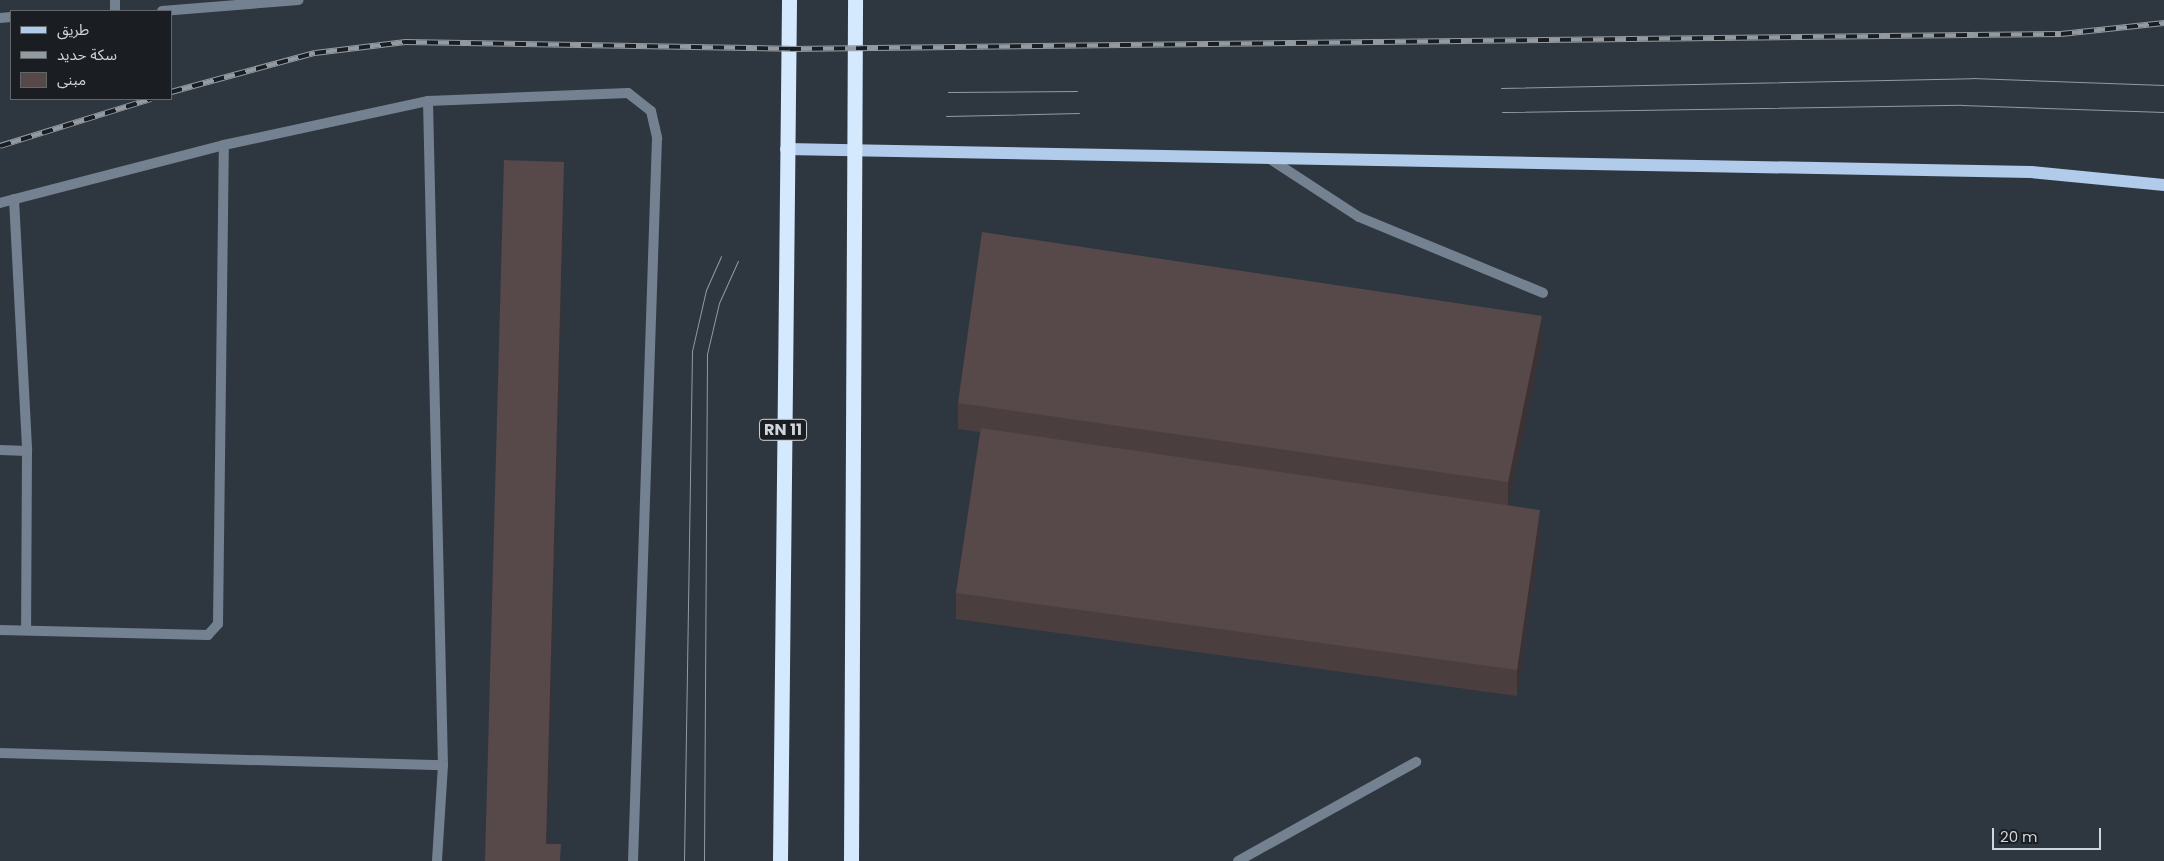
<!DOCTYPE html>
<html>
<head>
<meta charset="utf-8">
<style>
  body { margin:0 }
  #map { position:relative; width:2164px; height:861px; overflow:hidden; background:#2e3740; font-family:Poppins,"Noto Sans Arabic",sans-serif }
  div>[style] { position:absolute }
  .lane>* { height:10px; margin:-5px; padding:0 5px; transform-origin:5px; border-radius:5px; background:#748190 }
  .street>* { height:10px; margin:-5px; padding:0 5px; transform-origin:5px; border-radius:5px; background:#748190 }
  .primary>* { height:12px; margin:-6px; padding:0 6px; transform-origin:6px; border-radius:6px; background:#b1cbea }
  .highway>* { height:15px; margin:-7.5px; padding:0 7.5px; transform-origin:7.5px; border-radius:7.5px; background:#d4e8fe }
  .tram>* { height:1px; margin:-0.5px; padding:0 0.5px; transform-origin:0.5px; border-radius:0.5px; background:#939aa1 }
  .rail>* { height:5.5px; margin-top:-2.75px; transform-origin:0; background:repeating-linear-gradient(90deg,#1a1e22 0 11px,#939aa1 0 22px); box-sizing:border-box; border-block:1px solid #939aa1 }
  .wall>* { inset:0; background:#4b3e3f }
  .shaded-wall>* { inset:0; background:#3d3233 }
  .building>* { inset:0; background:#574849 }
  span { translate:-50% -50%; white-space:nowrap; text-align:center; line-height:1.15; -webkit-text-stroke:4.5px #1a1e22; paint-order:stroke }
  .shield-label span { padding:1px 4px; background:#1a1e22; border:1px solid; border-radius:4px; -webkit-text-stroke-width:0 }
  .shield-label { font-size:16px; color:#cfd5db; font-weight:700 }
  .legend { position:absolute; left:10px; top:10px; width:162px; height:90px; box-sizing:border-box; background:#1a1e22; border:1px solid #62676c; margin:0; padding:6px 9px; list-style:none; font-size:15px; color:#cfd5db }
  .legend li { display:flex; align-items:center; gap:10px; height:25px }
  .legend b { width:25px; border:1px solid #62676c }
  .scale { position:absolute; left:1992px; top:828px; width:109px; height:22px; box-sizing:border-box; border:2px solid #cfd5db; border-top:0; padding-left:6px; font-size:15px; line-height:18px; white-space:nowrap; color:#cfd5db; -webkit-text-stroke:4px #1a1e22; paint-order:stroke }
</style>
</head>
<body>
<div id="map">
  <div class="lane">
    <div style="left:1267px;top:157px;width:110px;rotate:33.1deg"></div>
    <div style="left:1359px;top:217px;width:199px;rotate:22.4deg"></div>
    <div style="left:1238px;top:861px;width:204px;rotate:-29.1deg"></div>
  </div>
  <div class="street">
    <div style="left:115px;top:0;width:11px;rotate:90deg"></div>
    <div style="left:162px;top:11px;width:137px;rotate:-4.6deg"></div>
    <div style="left:0;top:18px;width:11px;rotate:-5deg"></div>
    <div style="left:428px;top:101px;width:664px;rotate:88.71deg"></div>
    <div style="left:443px;top:765px;width:96px;rotate:93.6deg"></div>
    <div style="left:14px;top:199px;width:252px;rotate:87deg"></div>
    <div style="left:27px;top:451px;width:179px;rotate:90.3deg"></div>
    <div style="left:0;top:203px;width:231px;rotate:-14.5deg"></div>
    <div style="left:224px;top:145px;width:209px;rotate:-12.2deg"></div>
    <div style="left:428px;top:101px;width:200px;rotate:-2.3deg"></div>
    <div style="left:628px;top:93px;width:29px;rotate:38deg"></div>
    <div style="left:651px;top:111px;width:28px;rotate:77deg"></div>
    <div style="left:657px;top:138px;width:723px;rotate:91.9deg"></div>
    <div style="left:0;top:450px;width:27px;rotate:2deg"></div>
    <div style="left:0;top:630px;width:208px;rotate:1.4deg"></div>
    <div style="left:208px;top:635px;width:15px;rotate:-48deg"></div>
    <div style="left:218px;top:624px;width:479px;rotate:-89.3deg"></div>
    <div style="left:0;top:753px;width:443px;rotate:1.6deg"></div>
  </div>
  <div class="primary">
    <div style="left:786px;top:149px;width:1245px;rotate:1.06deg"></div>
    <div style="left:2031px;top:172px;width:134px;rotate:5.6deg"></div>
  </div>
  <div class="highway">
    <div style="left:780px;top:861px;width:861px;rotate:-89.4deg"></div>
    <div style="left:851px;top:861px;width:861px;rotate:-89.73deg"></div>
  </div>
  <div class="tram">
    <div style="left:1501px;top:88px;width:471px;rotate:-1.2deg"></div>
    <div style="left:1972px;top:78px;width:192px;rotate:2.1deg"></div>
    <div style="left:948px;top:92px;width:129px;rotate:-0.4deg"></div>
    <div style="left:1502px;top:112px;width:459px;rotate:-0.9deg"></div>
    <div style="left:1961px;top:105px;width:203px;rotate:2deg"></div>
    <div style="left:946px;top:116px;width:133px;rotate:-1.3deg"></div>
    <div style="left:684px;top:861px;width:510px;rotate:-89.1deg"></div>
    <div style="left:692px;top:351px;width:63px;rotate:-77.1deg"></div>
    <div style="left:706px;top:290px;width:37px;rotate:-66deg"></div>
    <div style="left:704px;top:861px;width:507px;rotate:-89.66deg"></div>
    <div style="left:707px;top:354px;width:52px;rotate:-76.8deg"></div>
    <div style="left:719px;top:303px;width:46px;rotate:-65.7deg"></div>
  </div>
  <div class="rail">
    <div style="left:171px;top:92px;width:149px;rotate:-15.2deg"></div>
    <div style="left:315px;top:53px;width:91px;rotate:-7deg"></div>
    <div style="left:405px;top:42px;width:385px;rotate:1deg"></div>
    <div style="left:790px;top:49px;width:1271px;rotate:-0.68deg"></div>
    <div style="left:2061px;top:34px;width:104px;rotate:-6.1deg"></div>
    <div style="left:0;top:146px;width:158px;rotate:-17.3deg"></div>
  </div>
  <div class="wall">
    <div style="clip-path:polygon(1542px 342px,1508px 505px,1540px 536px,1517px 696px,956px 619px,956px 593px,980px 432px,958px 429px,958px 403px)"></div>
  </div>
  <div class="shaded-wall">
    <div style="clip-path:polygon(564px 162px,564px 194px,547px 861px,546px 844px)"></div>
    <div style="clip-path:polygon(1542px 316px,1542px 342px,1508px 508px,1508px 482px)"></div>
    <div style="clip-path:polygon(1540px 510px,1540px 536px,1517px 696px,1517px 670px)"></div>
  </div>
  <div class="building">
    <div style="clip-path:polygon(504px 160px,564px 162px,546px 844px,561px 844px,560px 861px,485px 861px)"></div>
    <div style="clip-path:polygon(982px 232px,1542px 316px,1508px 482px,958px 403px)"></div>
    <div style="clip-path:polygon(981px 428px,1540px 510px,1517px 670px,956px 593px)"></div>
  </div>
  <div class="shield-label">
    <span style="left:783px;top:430px">RN 11</span>
  </div>
  <ul class="legend">
  <li><b style="height:6px;background:#b1cbea"></b>طريق</li>
  <li><b style="height:6px;background:#939aa1"></b>سكة حديد</li>
  <li><b style="height:14px;background:#574849"></b>مبنى</li>
  </ul>
  <div class="scale">20 m</div>
</div>
</body>
</html>
